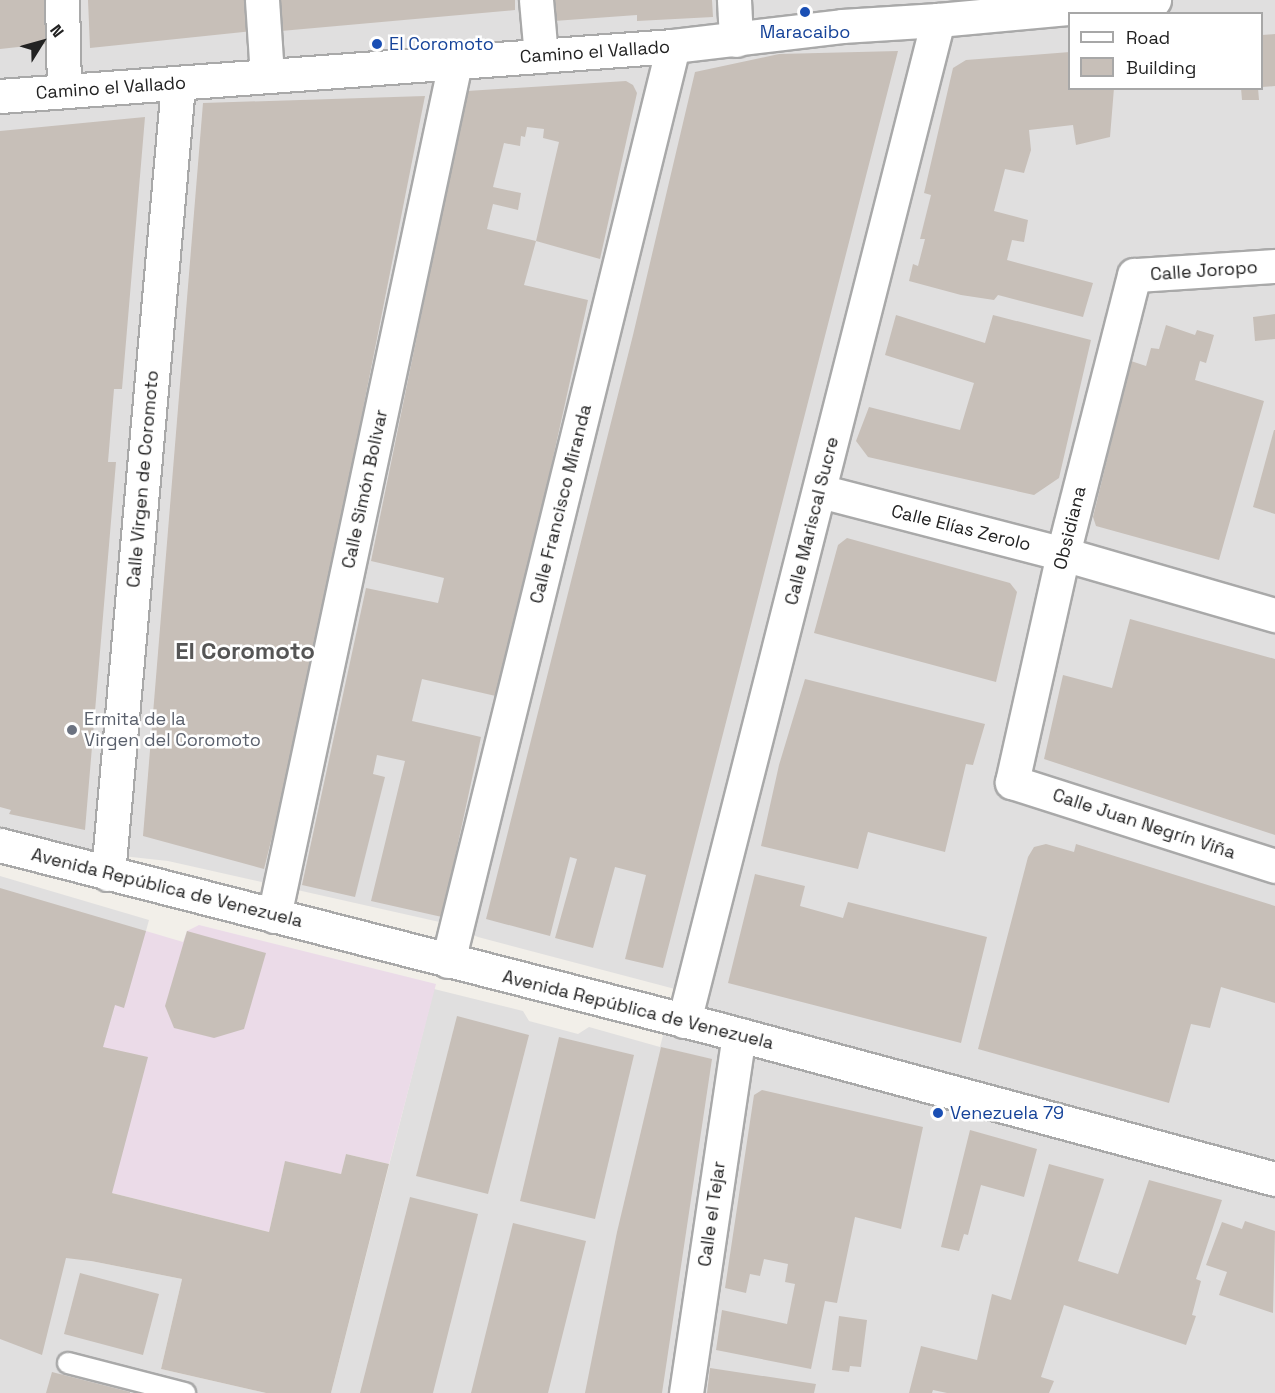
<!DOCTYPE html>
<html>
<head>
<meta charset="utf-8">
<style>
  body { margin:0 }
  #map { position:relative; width:1275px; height:1393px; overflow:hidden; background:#f2efe9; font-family:"Space Grotesk",sans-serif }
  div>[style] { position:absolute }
  .residential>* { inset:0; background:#e0dfdf }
  .industrial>* { inset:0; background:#ebdbe8 }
  .building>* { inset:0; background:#c7bfb8 }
  .roads { filter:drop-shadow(2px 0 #a9a9a9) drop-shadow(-2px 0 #a9a9a9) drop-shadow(0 2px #a9a9a9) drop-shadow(0 -2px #a9a9a9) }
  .service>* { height:20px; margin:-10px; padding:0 10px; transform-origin:10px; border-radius:10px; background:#fff }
  .minor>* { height:33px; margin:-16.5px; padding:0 16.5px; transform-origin:16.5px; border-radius:16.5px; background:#fff }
  .tertiary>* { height:33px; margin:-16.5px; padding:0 16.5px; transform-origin:16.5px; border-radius:16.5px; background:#fff }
  .dots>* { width:16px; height:16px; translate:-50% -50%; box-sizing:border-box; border:3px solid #fff; border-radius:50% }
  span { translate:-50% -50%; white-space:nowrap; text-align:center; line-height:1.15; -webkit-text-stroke:5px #fff; paint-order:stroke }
  .transit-label { font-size:18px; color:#164399 }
  .left { translate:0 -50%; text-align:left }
  .street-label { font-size:18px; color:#222 }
  .worship-label { font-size:18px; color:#5b616d }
  .district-label { font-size:24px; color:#555; font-weight:700 }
  .legend { position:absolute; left:1068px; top:12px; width:195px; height:78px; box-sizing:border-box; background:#fff; border:2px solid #a7a7a7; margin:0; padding:8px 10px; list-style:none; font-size:18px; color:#222 }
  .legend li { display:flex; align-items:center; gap:12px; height:30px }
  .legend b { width:30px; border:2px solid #a7a7a7 }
  .north { position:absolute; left:12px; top:12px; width:60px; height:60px; -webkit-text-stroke:4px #fff; paint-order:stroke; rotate:53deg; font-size:16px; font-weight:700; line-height:24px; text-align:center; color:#222 }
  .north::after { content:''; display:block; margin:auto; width:21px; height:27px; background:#222; clip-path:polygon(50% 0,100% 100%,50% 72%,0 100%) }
</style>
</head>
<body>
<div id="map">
  <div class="residential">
    <div style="clip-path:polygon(evenodd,0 0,1275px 0,1275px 1393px,331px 1393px,434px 989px,523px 1011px,529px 1021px,578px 1034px,589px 1027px,660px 1047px,675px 989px,478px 937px,444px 923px,168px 861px,86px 852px,0 826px,0 0,1070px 14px,1262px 14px,1262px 88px,1070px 88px,1070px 14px)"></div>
    <div style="clip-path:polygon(0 876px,149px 920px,146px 931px,148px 1057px,91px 1261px,182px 1279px,161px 1369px,266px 1393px,0 1393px)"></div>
  </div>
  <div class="industrial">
    <div style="clip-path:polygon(199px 925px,436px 984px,389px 1164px,346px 1154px,341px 1174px,285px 1162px,269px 1232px,112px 1193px,103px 1047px,115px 1005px,146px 931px,183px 942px,187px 931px)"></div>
  </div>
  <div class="building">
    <div style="clip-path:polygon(0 0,53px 0,55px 43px,0 49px)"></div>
    <div style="clip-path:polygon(88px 0,251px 0,253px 31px,90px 48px)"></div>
    <div style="clip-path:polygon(279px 0,515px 0,515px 10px,281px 31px)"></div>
    <div style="clip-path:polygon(552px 0,712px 0,713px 17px,637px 21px,637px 15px,554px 21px)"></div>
    <div style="clip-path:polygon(1275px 34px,1275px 86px,1262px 87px,1262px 35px)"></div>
    <div style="clip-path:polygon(898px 51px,663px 968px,625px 959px,646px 875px,615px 867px,593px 948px,555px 938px,577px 859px,570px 857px,550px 936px,486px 919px,633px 335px,695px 72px,779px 54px)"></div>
    <div style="clip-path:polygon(1070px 52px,1070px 88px,1114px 88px,1110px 137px,1076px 145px,1073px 125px,1029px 130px,1031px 150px,1024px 173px,1005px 169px,994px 211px,1028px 220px,1024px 242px,1012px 240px,1007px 260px,1093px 283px,1083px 317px,998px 295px,994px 300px,961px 295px,909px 281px,913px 264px,918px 266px,925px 239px,920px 239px,931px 195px,924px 193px,953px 68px,966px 60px)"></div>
    <div style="clip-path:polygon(evenodd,626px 81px,633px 85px,637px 93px,600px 259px,536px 241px,524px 285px,588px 300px,500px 697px,422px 679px,412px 721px,481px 737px,442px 917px,371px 901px,405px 761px,377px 755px,373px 774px,385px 777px,355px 897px,302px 885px,366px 588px,438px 603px,444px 578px,371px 561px,467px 91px,626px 81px,527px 127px,544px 129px,543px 138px,559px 142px,536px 241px,487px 229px,493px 204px,518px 210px,521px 193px,493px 187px,504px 143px,520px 146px,521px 136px,525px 137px,527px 127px)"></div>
    <div style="clip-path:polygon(1241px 88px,1258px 88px,1259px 100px,1242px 100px)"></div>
    <div style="clip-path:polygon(425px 96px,302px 717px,264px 869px,143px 836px,203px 103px)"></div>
    <div style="clip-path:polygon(145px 117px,122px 389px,114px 389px,108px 462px,116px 462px,85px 830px,9px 814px,11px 810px,0 807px,0 131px)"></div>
    <div style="clip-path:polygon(1275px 314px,1275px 339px,1255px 341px,1253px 317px)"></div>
    <div style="clip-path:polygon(896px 315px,985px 343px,993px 315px,1091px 340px,1059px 478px,1034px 495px,868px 457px,856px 441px,869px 407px,960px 430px,974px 383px,885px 355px)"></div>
    <div style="clip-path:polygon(1166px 325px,1195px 335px,1197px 330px,1214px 335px,1206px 363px,1200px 361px,1195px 380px,1264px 401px,1219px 560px,1096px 526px,1093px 517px,1131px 361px,1146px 366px,1151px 348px,1159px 349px)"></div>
    <div style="clip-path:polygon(1274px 430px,1275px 430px,1275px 514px,1253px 507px)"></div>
    <div style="clip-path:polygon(847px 538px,1010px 583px,1017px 592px,996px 682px,814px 633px,838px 545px)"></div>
    <div style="clip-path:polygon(1130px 619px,1275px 659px,1275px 835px,1044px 759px,1063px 675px,1112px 688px)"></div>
    <div style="clip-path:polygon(805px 679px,985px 724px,973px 765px,966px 764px,945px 852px,868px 832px,858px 869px,761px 846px,779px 765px)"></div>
    <div style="clip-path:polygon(1046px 844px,1074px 852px,1076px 844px,1275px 906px,1275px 1003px,1221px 987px,1210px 1028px,1191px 1024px,1169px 1103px,978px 1049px,1028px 857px,1034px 847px)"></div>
    <div style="clip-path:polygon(755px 874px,805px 886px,800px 906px,843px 918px,848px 902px,987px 937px,961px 1043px,728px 983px)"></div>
    <div style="clip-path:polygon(0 888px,146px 931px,124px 1008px,115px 1005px,103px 1047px,148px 1057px,112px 1193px,269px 1232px,285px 1161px,341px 1174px,346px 1154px,389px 1164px,331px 1393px,266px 1393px,161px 1369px,182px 1279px,91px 1261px,66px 1258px,42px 1355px,0 1339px)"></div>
    <div style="clip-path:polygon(187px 931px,266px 953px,244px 1029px,214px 1038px,174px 1028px,165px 1006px)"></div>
    <div style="clip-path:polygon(457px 1016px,529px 1035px,488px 1194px,416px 1176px)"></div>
    <div style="clip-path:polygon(559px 1037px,634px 1055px,595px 1219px,520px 1201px)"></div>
    <div style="clip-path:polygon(661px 1047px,712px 1059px,662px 1393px,585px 1393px,617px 1232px)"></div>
    <div style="clip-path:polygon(762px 1090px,923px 1127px,901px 1229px,855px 1217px,837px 1303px,825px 1301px,811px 1369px,716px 1350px,722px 1310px,787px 1324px,795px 1284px,785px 1282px,788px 1264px,764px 1259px,760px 1276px,750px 1274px,746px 1293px,725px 1288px,754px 1095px)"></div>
    <div style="clip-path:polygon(970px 1130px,1037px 1149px,1024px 1197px,981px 1185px,968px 1235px,964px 1234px,959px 1251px,941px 1247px)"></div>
    <div style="clip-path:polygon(1049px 1164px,1104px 1179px,1078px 1261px,1118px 1274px,1149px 1180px,1222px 1200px,1196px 1279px,1201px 1281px,1192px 1315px,1196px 1316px,1186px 1345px,1064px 1305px,1041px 1377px,1054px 1381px,1049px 1393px,947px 1393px,933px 1390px,932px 1393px,909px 1393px,921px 1346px,977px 1360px,992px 1294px,1011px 1300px)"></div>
    <div style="clip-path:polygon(410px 1197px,478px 1214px,433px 1393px,360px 1393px)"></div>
    <div style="clip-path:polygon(1245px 1221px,1275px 1231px,1273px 1313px,1219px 1295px,1227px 1272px,1206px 1265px,1222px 1222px,1242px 1229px)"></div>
    <div style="clip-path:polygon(513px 1223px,586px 1241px,548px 1393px,471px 1393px)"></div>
    <div style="clip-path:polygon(80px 1273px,159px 1294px,143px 1355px,64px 1334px)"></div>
    <div style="clip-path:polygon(839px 1316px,867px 1320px,861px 1367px,850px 1366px,849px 1372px,832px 1370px)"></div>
    <div style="clip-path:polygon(710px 1368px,816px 1384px,814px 1393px,707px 1393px)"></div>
    <div style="clip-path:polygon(52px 1372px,130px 1392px,130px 1393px,46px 1393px)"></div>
  </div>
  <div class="roads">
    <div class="service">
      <div style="left:68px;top:1363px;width:121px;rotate:14.4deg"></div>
    </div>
    <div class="minor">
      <div style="left:62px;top:0;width:90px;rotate:88.7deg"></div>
      <div style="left:262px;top:0;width:75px;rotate:86.2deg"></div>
      <div style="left:536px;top:0;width:56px;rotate:84.9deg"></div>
      <div style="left:734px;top:0;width:40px;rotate:87.1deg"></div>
      <div style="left:0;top:96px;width:675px;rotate:-4.25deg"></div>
      <div style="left:673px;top:46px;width:170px;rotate:-6.7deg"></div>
      <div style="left:842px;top:26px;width:96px;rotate:-3.6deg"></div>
      <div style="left:938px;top:20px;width:217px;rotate:-5.3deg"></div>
      <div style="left:1275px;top:266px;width:141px;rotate:176.3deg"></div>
      <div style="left:1134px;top:275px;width:288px;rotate:104.3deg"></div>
      <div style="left:1063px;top:554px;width:234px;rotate:102.6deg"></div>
      <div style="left:1012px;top:782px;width:276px;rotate:17.7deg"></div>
      <div style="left:820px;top:491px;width:251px;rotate:14.5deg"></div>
      <div style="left:1063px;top:554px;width:221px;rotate:16.1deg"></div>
      <div style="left:108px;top:874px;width:792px;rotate:-84.93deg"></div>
      <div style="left:274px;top:916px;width:872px;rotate:-78.02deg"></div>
      <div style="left:448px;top:961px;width:942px;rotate:-76.18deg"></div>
      <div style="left:684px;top:1021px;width:1033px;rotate:-75.76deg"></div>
      <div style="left:686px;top:1393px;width:362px;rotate:-81.6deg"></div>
    </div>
    <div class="tertiary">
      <div style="left:0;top:845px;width:741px;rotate:14.37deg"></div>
      <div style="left:718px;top:1029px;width:577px;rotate:15.07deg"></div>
    </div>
  </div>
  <div class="dots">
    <div style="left:805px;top:12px;background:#1a4fb4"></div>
    <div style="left:377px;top:44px;background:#1a4fb4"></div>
    <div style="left:72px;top:730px;background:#6b7280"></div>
    <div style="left:938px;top:1113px;background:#1a4fb4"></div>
  </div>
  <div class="transit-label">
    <span style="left:805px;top:32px">Maracaibo</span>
    <span class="left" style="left:389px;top:44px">El Coromoto</span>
    <span class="left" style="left:950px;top:1113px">Venezuela 79</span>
  </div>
  <div class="street-label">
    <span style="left:595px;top:52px;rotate:-4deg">Camino el Vallado</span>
    <span style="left:111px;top:88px;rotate:-4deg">Camino el Vallado</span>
    <span style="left:1204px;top:271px;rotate:-4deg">Calle Joropo</span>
    <span style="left:143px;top:479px;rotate:-85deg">Calle Virgen de Coromoto</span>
    <span style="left:365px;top:489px;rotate:-78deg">Calle Simón Bolivar</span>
    <span style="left:561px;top:504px;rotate:-76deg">Calle Francisco Miranda</span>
    <span style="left:812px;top:521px;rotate:-76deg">Calle Mariscal Sucre</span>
    <span style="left:961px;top:528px;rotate:14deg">Calle Elías Zerolo</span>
    <span style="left:1070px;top:528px;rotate:-76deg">Obsidiana</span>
    <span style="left:1144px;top:824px;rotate:18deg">Calle Juan Negrín Viña</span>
    <span style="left:167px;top:888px;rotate:14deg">Avenida República de Venezuela</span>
    <span style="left:638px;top:1010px;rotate:14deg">Avenida República de Venezuela</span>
    <span style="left:712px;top:1214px;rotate:-82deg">Calle el Tejar</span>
  </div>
  <div class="worship-label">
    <span class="left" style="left:84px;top:730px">Ermita de la<br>Virgen del Coromoto</span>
  </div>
  <div class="district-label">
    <span style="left:245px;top:651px">El Coromoto</span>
  </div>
  <ul class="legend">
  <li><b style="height:8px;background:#fff"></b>Road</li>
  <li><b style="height:16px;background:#c7bfb8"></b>Building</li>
  </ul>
  <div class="north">N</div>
</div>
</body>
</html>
